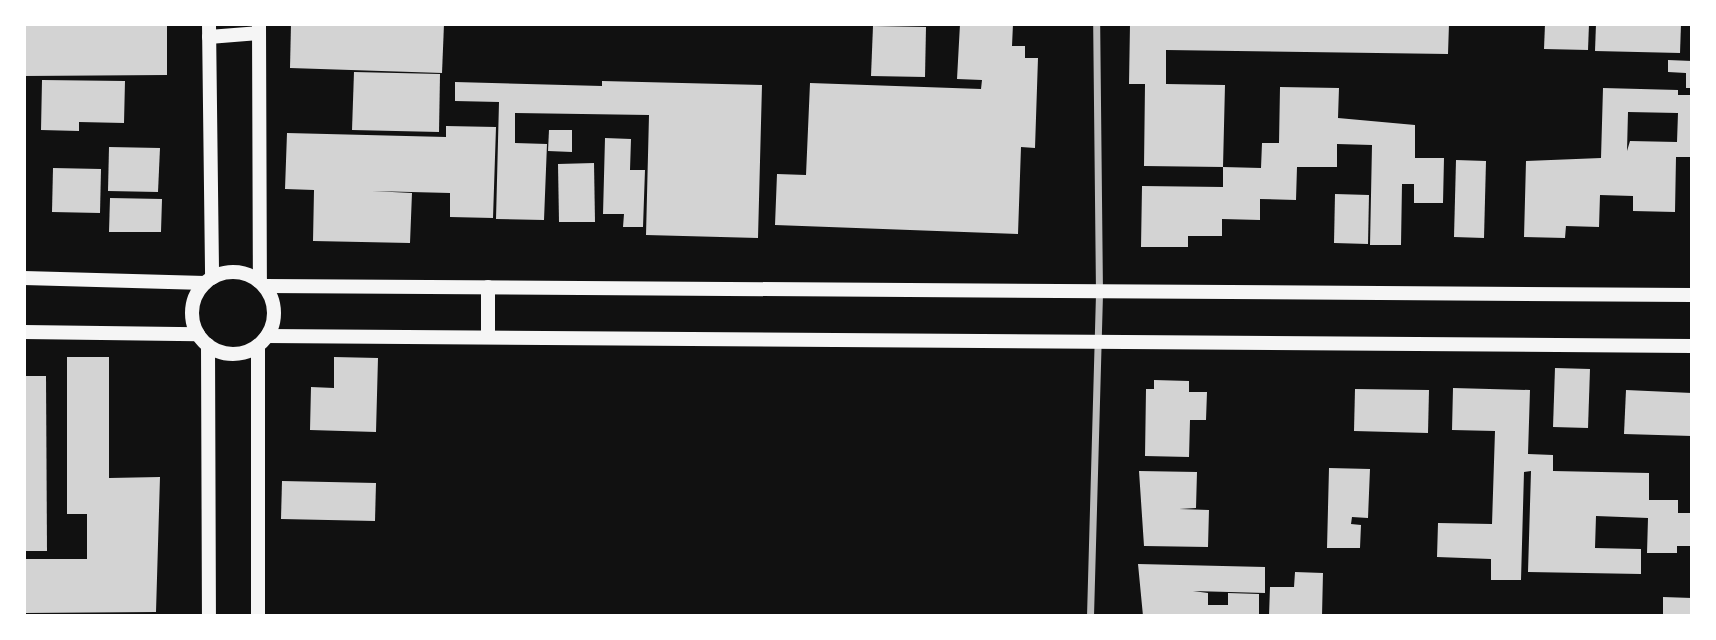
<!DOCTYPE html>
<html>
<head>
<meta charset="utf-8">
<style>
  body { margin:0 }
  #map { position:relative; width:1716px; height:640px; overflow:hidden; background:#111; font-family:"PT Sans Narrow",sans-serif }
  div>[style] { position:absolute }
  .building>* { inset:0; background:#d3d3d3 }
  .minor>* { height:7px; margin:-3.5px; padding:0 3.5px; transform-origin:3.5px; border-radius:3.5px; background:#bcbcbc }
  .secondary>* { height:14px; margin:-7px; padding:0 7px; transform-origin:7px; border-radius:7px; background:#f5f5f5 }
  .secondary>.ring { margin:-7px; padding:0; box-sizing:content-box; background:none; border:14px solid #f5f5f5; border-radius:50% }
  span { translate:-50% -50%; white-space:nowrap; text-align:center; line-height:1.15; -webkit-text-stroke:5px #fff; paint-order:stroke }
  .frame { position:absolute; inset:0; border:26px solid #fff; pointer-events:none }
</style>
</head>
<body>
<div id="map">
  <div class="building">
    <div style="clip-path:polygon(24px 24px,167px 24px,167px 75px,24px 76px)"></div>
    <div style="clip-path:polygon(291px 24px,444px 24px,442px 73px,290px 68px)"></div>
    <div style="clip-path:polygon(960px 24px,1013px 24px,1012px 46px,1025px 46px,1025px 58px,1038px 58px,1035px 148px,1021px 147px,1018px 234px,775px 225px,777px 174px,806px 175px,810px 83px,981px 89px,982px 80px,957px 79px)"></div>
    <div style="clip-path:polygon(1130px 24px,1449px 24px,1448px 54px,1166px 50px,1166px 84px,1225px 85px,1223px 167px,1261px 168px,1262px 143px,1279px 143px,1280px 87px,1339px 88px,1338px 118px,1415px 125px,1415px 158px,1444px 158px,1443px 203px,1414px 203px,1414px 184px,1402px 184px,1401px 245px,1370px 245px,1372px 145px,1337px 144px,1337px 167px,1297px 167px,1296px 200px,1260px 199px,1260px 220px,1222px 219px,1222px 236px,1188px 236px,1188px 247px,1141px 247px,1142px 186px,1223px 187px,1223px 167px,1144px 166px,1145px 84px,1129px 84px)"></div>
    <div style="clip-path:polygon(1545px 24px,1589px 24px,1588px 50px,1544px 49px)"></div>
    <div style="clip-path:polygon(1596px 24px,1681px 24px,1680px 53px,1595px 51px)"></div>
    <div style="clip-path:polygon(873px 26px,926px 27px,925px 77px,871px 76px)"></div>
    <div style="clip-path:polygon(1668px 60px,1692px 61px,1692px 88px,1686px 88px,1686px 73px,1668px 72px)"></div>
    <div style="clip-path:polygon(354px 72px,440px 74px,439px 132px,352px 130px)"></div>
    <div style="clip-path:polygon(42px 80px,125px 81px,124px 123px,79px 122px,79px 131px,41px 130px)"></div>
    <div style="clip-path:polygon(602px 81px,762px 85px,758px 238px,646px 235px,649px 115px,515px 113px,515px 143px,547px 144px,544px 220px,496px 219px,499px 102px,455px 101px,455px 82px,602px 86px)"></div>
    <div style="clip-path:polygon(evenodd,1603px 88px,1678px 90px,1678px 95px,1692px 95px,1692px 157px,1676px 157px,1675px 212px,1633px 211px,1633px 196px,1600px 195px,1599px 227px,1566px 226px,1565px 238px,1524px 237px,1526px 161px,1601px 158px,1603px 88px,1628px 112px,1678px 113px,1677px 142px,1630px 141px,1627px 151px,1628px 112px)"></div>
    <div style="clip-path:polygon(446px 126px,496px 127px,493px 218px,450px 217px,450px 193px,372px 191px,412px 193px,410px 243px,313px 241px,314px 190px,285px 189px,287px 133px,446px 137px)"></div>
    <div style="clip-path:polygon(549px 130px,572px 130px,572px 152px,548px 151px)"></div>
    <div style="clip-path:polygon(605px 138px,631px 139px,630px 170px,645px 170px,643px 227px,623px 227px,624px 214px,603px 214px)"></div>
    <div style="clip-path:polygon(109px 147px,160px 148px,158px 192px,108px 191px)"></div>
    <div style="clip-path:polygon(1456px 160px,1486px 161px,1484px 238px,1454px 237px)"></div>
    <div style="clip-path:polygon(594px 163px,595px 222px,559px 222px,558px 164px)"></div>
    <div style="clip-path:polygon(53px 168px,101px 169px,100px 213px,52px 212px)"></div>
    <div style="clip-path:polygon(1335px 194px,1369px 195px,1368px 244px,1334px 243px)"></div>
    <div style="clip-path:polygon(110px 198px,162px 199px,161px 232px,109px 232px)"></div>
    <div style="clip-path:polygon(67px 357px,109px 357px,109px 478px,160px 477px,156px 612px,24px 613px,24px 559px,87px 559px,87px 514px,67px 514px)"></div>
    <div style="clip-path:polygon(334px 357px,378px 358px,376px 432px,310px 430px,311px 387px,334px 388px)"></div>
    <div style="clip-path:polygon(1555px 368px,1590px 369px,1588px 428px,1553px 427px)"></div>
    <div style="clip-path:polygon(24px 376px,46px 376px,47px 551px,24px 551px)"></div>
    <div style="clip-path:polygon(1154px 380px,1189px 381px,1189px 392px,1207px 392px,1206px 420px,1190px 420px,1189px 457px,1145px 456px,1146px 389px,1154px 389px)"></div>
    <div style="clip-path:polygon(1453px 388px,1530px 390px,1528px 454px,1553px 455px,1553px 471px,1649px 473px,1649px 500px,1678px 500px,1678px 513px,1692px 513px,1692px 546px,1677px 546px,1677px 553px,1647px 553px,1648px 518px,1596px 516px,1595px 548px,1641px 549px,1641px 574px,1528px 572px,1531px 471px,1524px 472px,1521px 580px,1491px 580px,1491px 559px,1437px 557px,1438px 523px,1492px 524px,1495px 431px,1452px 430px)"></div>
    <div style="clip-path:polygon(1355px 389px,1429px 390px,1428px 433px,1354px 431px)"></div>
    <div style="clip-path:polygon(1626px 390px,1692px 393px,1692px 436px,1624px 434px)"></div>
    <div style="clip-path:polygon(1329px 468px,1370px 469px,1368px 518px,1352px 517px,1351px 524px,1361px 525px,1360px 548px,1327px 548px)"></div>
    <div style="clip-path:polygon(1139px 471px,1197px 472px,1196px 508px,1179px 509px,1209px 510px,1208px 547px,1144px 546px)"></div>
    <div style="clip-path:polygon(282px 481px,376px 483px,375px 521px,281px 519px)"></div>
    <div style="clip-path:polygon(1138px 564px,1265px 567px,1265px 593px,1193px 591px,1208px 593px,1208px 605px,1228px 605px,1228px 593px,1259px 594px,1259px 616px,1143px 616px)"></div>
    <div style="clip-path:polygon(1295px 572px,1323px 573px,1322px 616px,1269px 616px,1270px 587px,1294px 587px)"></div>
    <div style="clip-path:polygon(1663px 597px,1692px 598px,1692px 616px,1663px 616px)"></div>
  </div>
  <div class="minor">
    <div style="left:1090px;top:616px;width:322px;rotate:-88.4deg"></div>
    <div style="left:1099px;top:294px;width:270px;rotate:-90.6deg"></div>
  </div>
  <div class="secondary">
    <div style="left:209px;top:24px;width:254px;rotate:89.3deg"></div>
    <div style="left:259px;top:24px;width:258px;rotate:89.8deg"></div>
    <div style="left:209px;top:37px;width:50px;rotate:-4.6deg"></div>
    <div class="ring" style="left:192px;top:272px;width:68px;height:68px"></div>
    <div style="left:24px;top:278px;width:181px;rotate:1.6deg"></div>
    <div style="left:265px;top:286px;width:1427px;rotate:0.36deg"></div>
    <div style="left:488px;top:287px;width:50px;rotate:90deg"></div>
    <div style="left:24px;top:332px;width:174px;rotate:0.7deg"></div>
    <div style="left:267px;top:336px;width:1425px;rotate:0.4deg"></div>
    <div style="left:208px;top:345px;width:271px;rotate:89.8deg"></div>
    <div style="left:258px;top:346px;width:270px;rotate:90deg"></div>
  </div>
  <div class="frame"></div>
</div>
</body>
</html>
